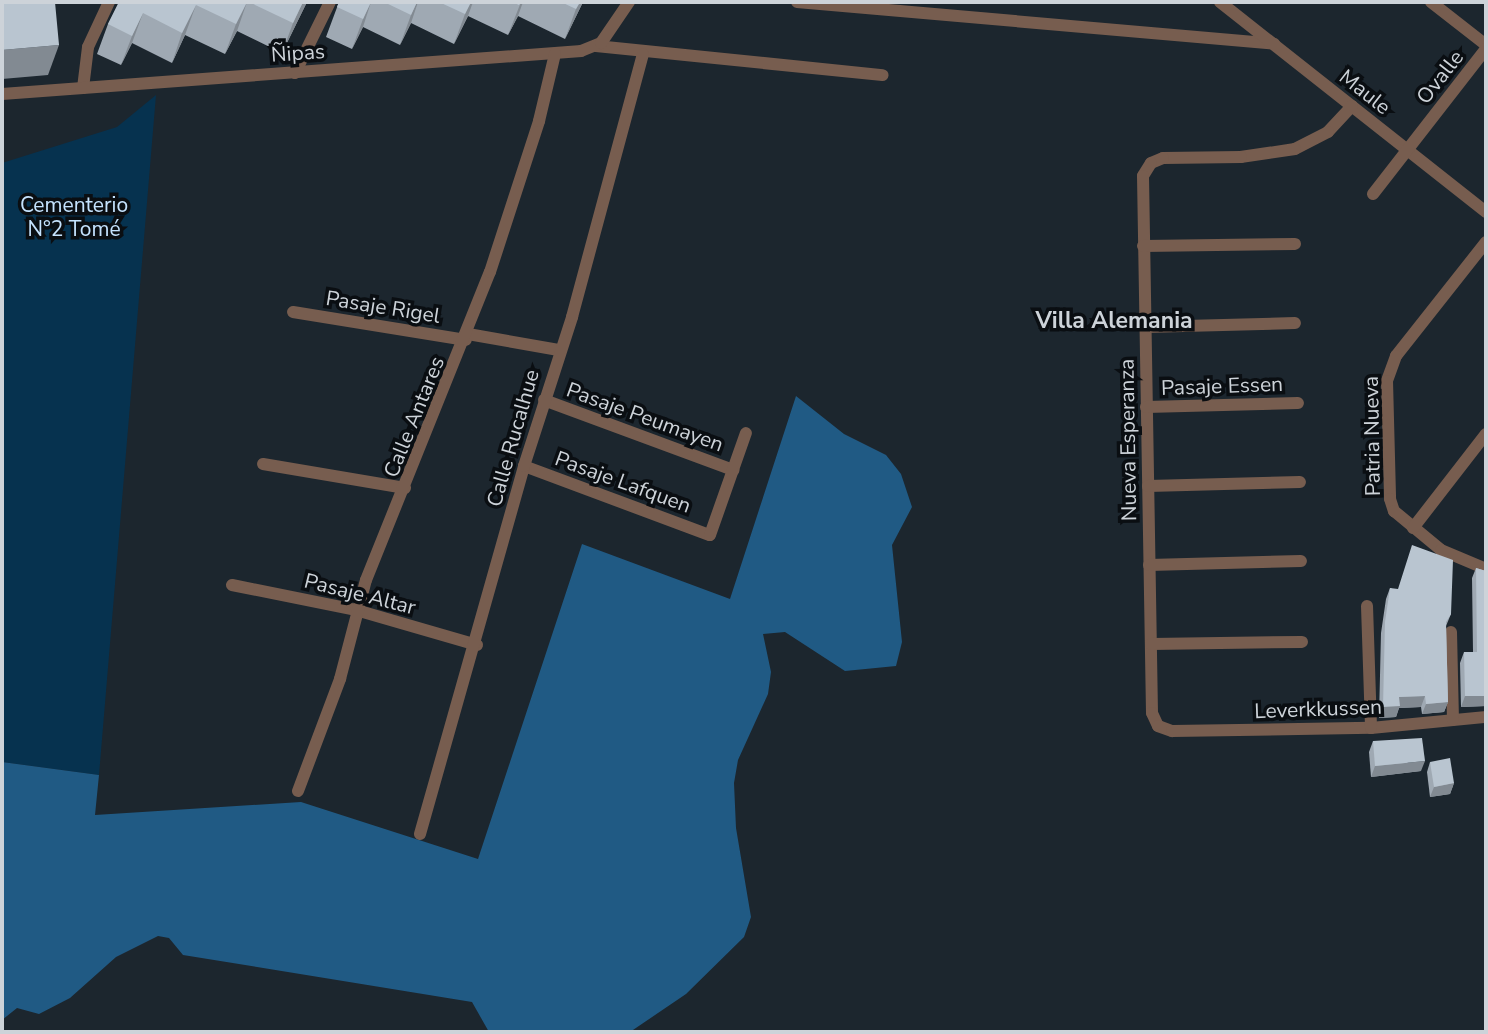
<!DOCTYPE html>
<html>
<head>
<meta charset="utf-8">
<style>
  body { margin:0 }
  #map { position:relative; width:1488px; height:1034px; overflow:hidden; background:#1c262e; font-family:"Nunito Sans",sans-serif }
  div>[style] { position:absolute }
  .green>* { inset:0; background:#06324f }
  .forest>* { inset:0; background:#205a84 }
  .minor>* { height:12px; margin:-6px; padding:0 6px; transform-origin:6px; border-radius:6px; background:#775d4f }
  .wall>* { inset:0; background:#9fa9b3 }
  .shaded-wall>* { inset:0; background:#828a92 }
  .building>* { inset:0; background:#b9c5d0 }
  span { translate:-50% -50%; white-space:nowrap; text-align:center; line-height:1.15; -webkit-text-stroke:7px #0a0e12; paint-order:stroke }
  .street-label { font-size:21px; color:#cdd3d9 }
  .park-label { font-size:21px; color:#c5e3fe }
  .neighbourhood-label { font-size:23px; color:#cdd3d9; font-weight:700 }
  .frame { position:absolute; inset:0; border:4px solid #cdd3d9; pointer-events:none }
</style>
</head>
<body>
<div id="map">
  <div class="green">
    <div style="clip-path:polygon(156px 95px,99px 775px,2px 762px,2px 163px,117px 127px)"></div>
  </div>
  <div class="forest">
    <div style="clip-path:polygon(796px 396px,844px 434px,886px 455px,901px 474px,912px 507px,892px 545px,902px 642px,896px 666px,845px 671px,785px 632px,763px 634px,771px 672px,768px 694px,738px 760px,734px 783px,736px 828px,751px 917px,744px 937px,686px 994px,630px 1032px,489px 1032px,472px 1002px,183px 955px,169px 938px,158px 936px,116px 957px,70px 998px,39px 1014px,17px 1008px,2px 1020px,2px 762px,99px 775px,95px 815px,301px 802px,478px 859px,582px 544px,730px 599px)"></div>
  </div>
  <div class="minor">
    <div style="left:797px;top:2px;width:479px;rotate:5deg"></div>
    <div style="left:1220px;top:2px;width:339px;rotate:38.3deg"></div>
    <div style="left:1431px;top:2px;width:70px;rotate:38deg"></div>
    <div style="left:596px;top:46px;width:288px;rotate:5.8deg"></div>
    <div style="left:295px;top:73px;width:79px;rotate:-63.8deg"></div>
    <div style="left:83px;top:88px;width:41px;rotate:-83deg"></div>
    <div style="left:88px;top:47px;width:50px;rotate:-65deg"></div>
    <div style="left:2px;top:94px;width:581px;rotate:-4.25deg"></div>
    <div style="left:581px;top:51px;width:22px;rotate:-22deg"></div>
    <div style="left:601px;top:43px;width:50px;rotate:-55.7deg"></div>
    <div style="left:1352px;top:106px;width:35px;rotate:133deg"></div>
    <div style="left:1328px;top:132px;width:37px;rotate:153deg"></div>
    <div style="left:1295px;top:149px;width:55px;rotate:171.6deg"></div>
    <div style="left:1241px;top:157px;width:78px;rotate:179.3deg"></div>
    <div style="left:1163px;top:158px;width:13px;rotate:157deg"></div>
    <div style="left:1151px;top:163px;width:15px;rotate:122deg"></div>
    <div style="left:1143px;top:176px;width:537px;rotate:89.04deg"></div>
    <div style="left:1152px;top:713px;width:14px;rotate:65deg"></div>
    <div style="left:1158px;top:726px;width:15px;rotate:20deg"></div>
    <div style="left:1172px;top:731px;width:199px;rotate:-0.9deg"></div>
    <div style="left:1371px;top:728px;width:116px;rotate:-5.5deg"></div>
    <div style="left:1373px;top:194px;width:184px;rotate:-52.1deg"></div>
    <div style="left:1486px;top:242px;width:145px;rotate:128.3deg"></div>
    <div style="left:1396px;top:356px;width:27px;rotate:110deg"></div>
    <div style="left:1387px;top:381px;width:118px;rotate:88.5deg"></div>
    <div style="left:1390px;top:499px;width:13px;rotate:72deg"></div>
    <div style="left:1394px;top:511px;width:61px;rotate:39.7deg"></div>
    <div style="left:1441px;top:550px;width:49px;rotate:22.9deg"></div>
    <div style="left:1143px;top:246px;width:152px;rotate:-0.8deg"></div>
    <div style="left:293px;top:312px;width:175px;rotate:9.2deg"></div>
    <div style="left:1145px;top:327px;width:150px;rotate:-1.5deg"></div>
    <div style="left:468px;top:334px;width:92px;rotate:10deg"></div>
    <div style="left:544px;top:400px;width:202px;rotate:20.3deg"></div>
    <div style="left:1146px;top:407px;width:152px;rotate:-1.5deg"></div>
    <div style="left:263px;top:464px;width:144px;rotate:9.6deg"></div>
    <div style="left:524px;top:466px;width:198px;rotate:20.4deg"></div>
    <div style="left:710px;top:535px;width:108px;rotate:-70.6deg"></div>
    <div style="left:1148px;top:486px;width:152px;rotate:-1.5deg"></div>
    <div style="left:1413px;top:528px;width:119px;rotate:-52.2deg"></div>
    <div style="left:1149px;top:565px;width:152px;rotate:-1.5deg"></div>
    <div style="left:232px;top:585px;width:126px;rotate:11.4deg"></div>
    <div style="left:356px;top:610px;width:126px;rotate:16.1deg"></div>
    <div style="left:1367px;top:606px;width:122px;rotate:88.1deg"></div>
    <div style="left:1451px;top:632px;width:88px;rotate:88.7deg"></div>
    <div style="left:1151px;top:644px;width:151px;rotate:-0.8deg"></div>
    <div style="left:298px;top:791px;width:120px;rotate:-69.4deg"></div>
    <div style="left:340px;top:679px;width:102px;rotate:-75.3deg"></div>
    <div style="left:366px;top:580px;width:332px;rotate:-68.1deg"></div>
    <div style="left:490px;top:272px;width:159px;rotate:-72deg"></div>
    <div style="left:539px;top:121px;width:69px;rotate:-76.6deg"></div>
    <div style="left:420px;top:834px;width:382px;rotate:-74.2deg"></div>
    <div style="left:524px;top:466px;width:157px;rotate:-72.1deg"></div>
    <div style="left:572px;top:317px;width:272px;rotate:-74.9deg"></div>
  </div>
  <div class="wall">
    <div style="clip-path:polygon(119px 2px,307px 2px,282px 53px,237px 31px,225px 54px,185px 35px,172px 63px,132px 43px,121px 65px,97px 54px,108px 24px)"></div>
    <div style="clip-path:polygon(339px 2px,583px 2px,565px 39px,518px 16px,508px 35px,468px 16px,454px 44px,411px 23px,400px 45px,363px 27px,352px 49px,326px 37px)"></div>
    <div style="clip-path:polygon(1476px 568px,1486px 571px,1486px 706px,1461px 707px,1460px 663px,1464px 652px,1473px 652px,1472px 578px)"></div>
    <div style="clip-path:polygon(1390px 588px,1451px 614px,1446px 626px,1448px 702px,1444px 712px,1422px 714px,1421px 707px,1399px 708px,1396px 717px,1379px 718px,1381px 633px,1386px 599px)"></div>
    <div style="clip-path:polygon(1373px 741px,1421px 771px,1371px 777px,1369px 752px)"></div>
    <div style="clip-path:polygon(1430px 762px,1454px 783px,1450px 794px,1430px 797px,1427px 772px)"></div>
  </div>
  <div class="shaded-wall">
    <div style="clip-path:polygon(247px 2px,237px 31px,225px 54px,236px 24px)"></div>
    <div style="clip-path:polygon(303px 2px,307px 2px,282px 53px,293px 23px)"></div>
    <div style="clip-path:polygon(371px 2px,363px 27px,352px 49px,363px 19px)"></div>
    <div style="clip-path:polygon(417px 2px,418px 2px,411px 23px,400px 45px,411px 15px)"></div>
    <div style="clip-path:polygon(471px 2px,473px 2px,468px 16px,454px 44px,465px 14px)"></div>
    <div style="clip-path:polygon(521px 2px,523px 2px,518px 16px,508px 35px)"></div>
    <div style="clip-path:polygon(580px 2px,583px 2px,565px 39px,576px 9px)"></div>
    <div style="clip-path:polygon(196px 5px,185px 35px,172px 63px,182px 33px)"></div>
    <div style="clip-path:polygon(143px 13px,132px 43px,121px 65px,132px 36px)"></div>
    <div style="clip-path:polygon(59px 45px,48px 75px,2px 79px,2px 50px)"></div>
    <div style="clip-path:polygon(1425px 696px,1421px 707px,1399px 708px,1396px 717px,1379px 718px,1383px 707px,1399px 697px)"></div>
    <div style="clip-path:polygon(1465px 696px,1486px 696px,1486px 706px,1461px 707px)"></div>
    <div style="clip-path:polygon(1448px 702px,1444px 712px,1422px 714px,1426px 704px)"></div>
    <div style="clip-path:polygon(1425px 761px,1421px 771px,1371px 777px,1375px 766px)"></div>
    <div style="clip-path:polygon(1454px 783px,1450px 794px,1430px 797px,1434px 787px)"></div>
  </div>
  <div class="building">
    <div style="clip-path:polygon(2px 2px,55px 2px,59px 45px,2px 50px)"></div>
    <div style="clip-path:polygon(119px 2px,247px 2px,236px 24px,196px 5px,182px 33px,143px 13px,132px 36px,108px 24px)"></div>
    <div style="clip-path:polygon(249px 2px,303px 2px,293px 23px)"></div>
    <div style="clip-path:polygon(339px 2px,371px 2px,363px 19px,337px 7px)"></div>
    <div style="clip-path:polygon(384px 2px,417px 2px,411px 15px)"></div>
    <div style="clip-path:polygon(439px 2px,471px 2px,465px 14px)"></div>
    <div style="clip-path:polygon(512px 2px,521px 2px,519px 5px)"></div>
    <div style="clip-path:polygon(561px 2px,580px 2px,576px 9px)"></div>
    <div style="clip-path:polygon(1412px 545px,1453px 560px,1451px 614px,1446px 622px,1448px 702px,1426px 704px,1425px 696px,1399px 697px,1400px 706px,1383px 707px,1385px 622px,1390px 588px,1398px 589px)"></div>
    <div style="clip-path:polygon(1476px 568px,1486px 571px,1486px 696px,1465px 696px,1464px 652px,1477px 652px)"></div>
    <div style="clip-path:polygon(1422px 738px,1425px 761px,1375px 766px,1373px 741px)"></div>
    <div style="clip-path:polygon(1450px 758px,1454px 783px,1434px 787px,1430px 762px)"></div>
  </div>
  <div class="street-label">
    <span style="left:298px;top:53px;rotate:-4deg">Ñipas</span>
    <span style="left:1440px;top:77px;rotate:-52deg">Ovalle</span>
    <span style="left:1365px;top:92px;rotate:38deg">Maule</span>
    <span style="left:383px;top:307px;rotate:9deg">Pasaje Rigel</span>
    <span style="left:1222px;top:386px;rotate:-2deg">Pasaje Essen</span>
    <span style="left:414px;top:417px;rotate:-68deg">Calle Antares</span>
    <span style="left:645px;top:417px;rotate:20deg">Pasaje Peumayen</span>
    <span style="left:1372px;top:436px;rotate:-91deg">Patria Nueva</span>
    <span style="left:513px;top:438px;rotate:-74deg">Calle Rucalhue</span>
    <span style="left:1128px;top:440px;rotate:-91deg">Nueva Esperanza</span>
    <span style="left:623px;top:482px;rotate:20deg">Pasaje Lafquen</span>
    <span style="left:360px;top:594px;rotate:14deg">Pasaje Altar</span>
    <span style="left:1318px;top:709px;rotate:-2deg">Leverkkussen</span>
  </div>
  <div class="park-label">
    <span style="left:74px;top:217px">Cementerio<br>N°2 Tomé</span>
  </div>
  <div class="neighbourhood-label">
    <span style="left:1114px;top:321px">Villa Alemania</span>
  </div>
  <div class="frame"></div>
</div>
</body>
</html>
